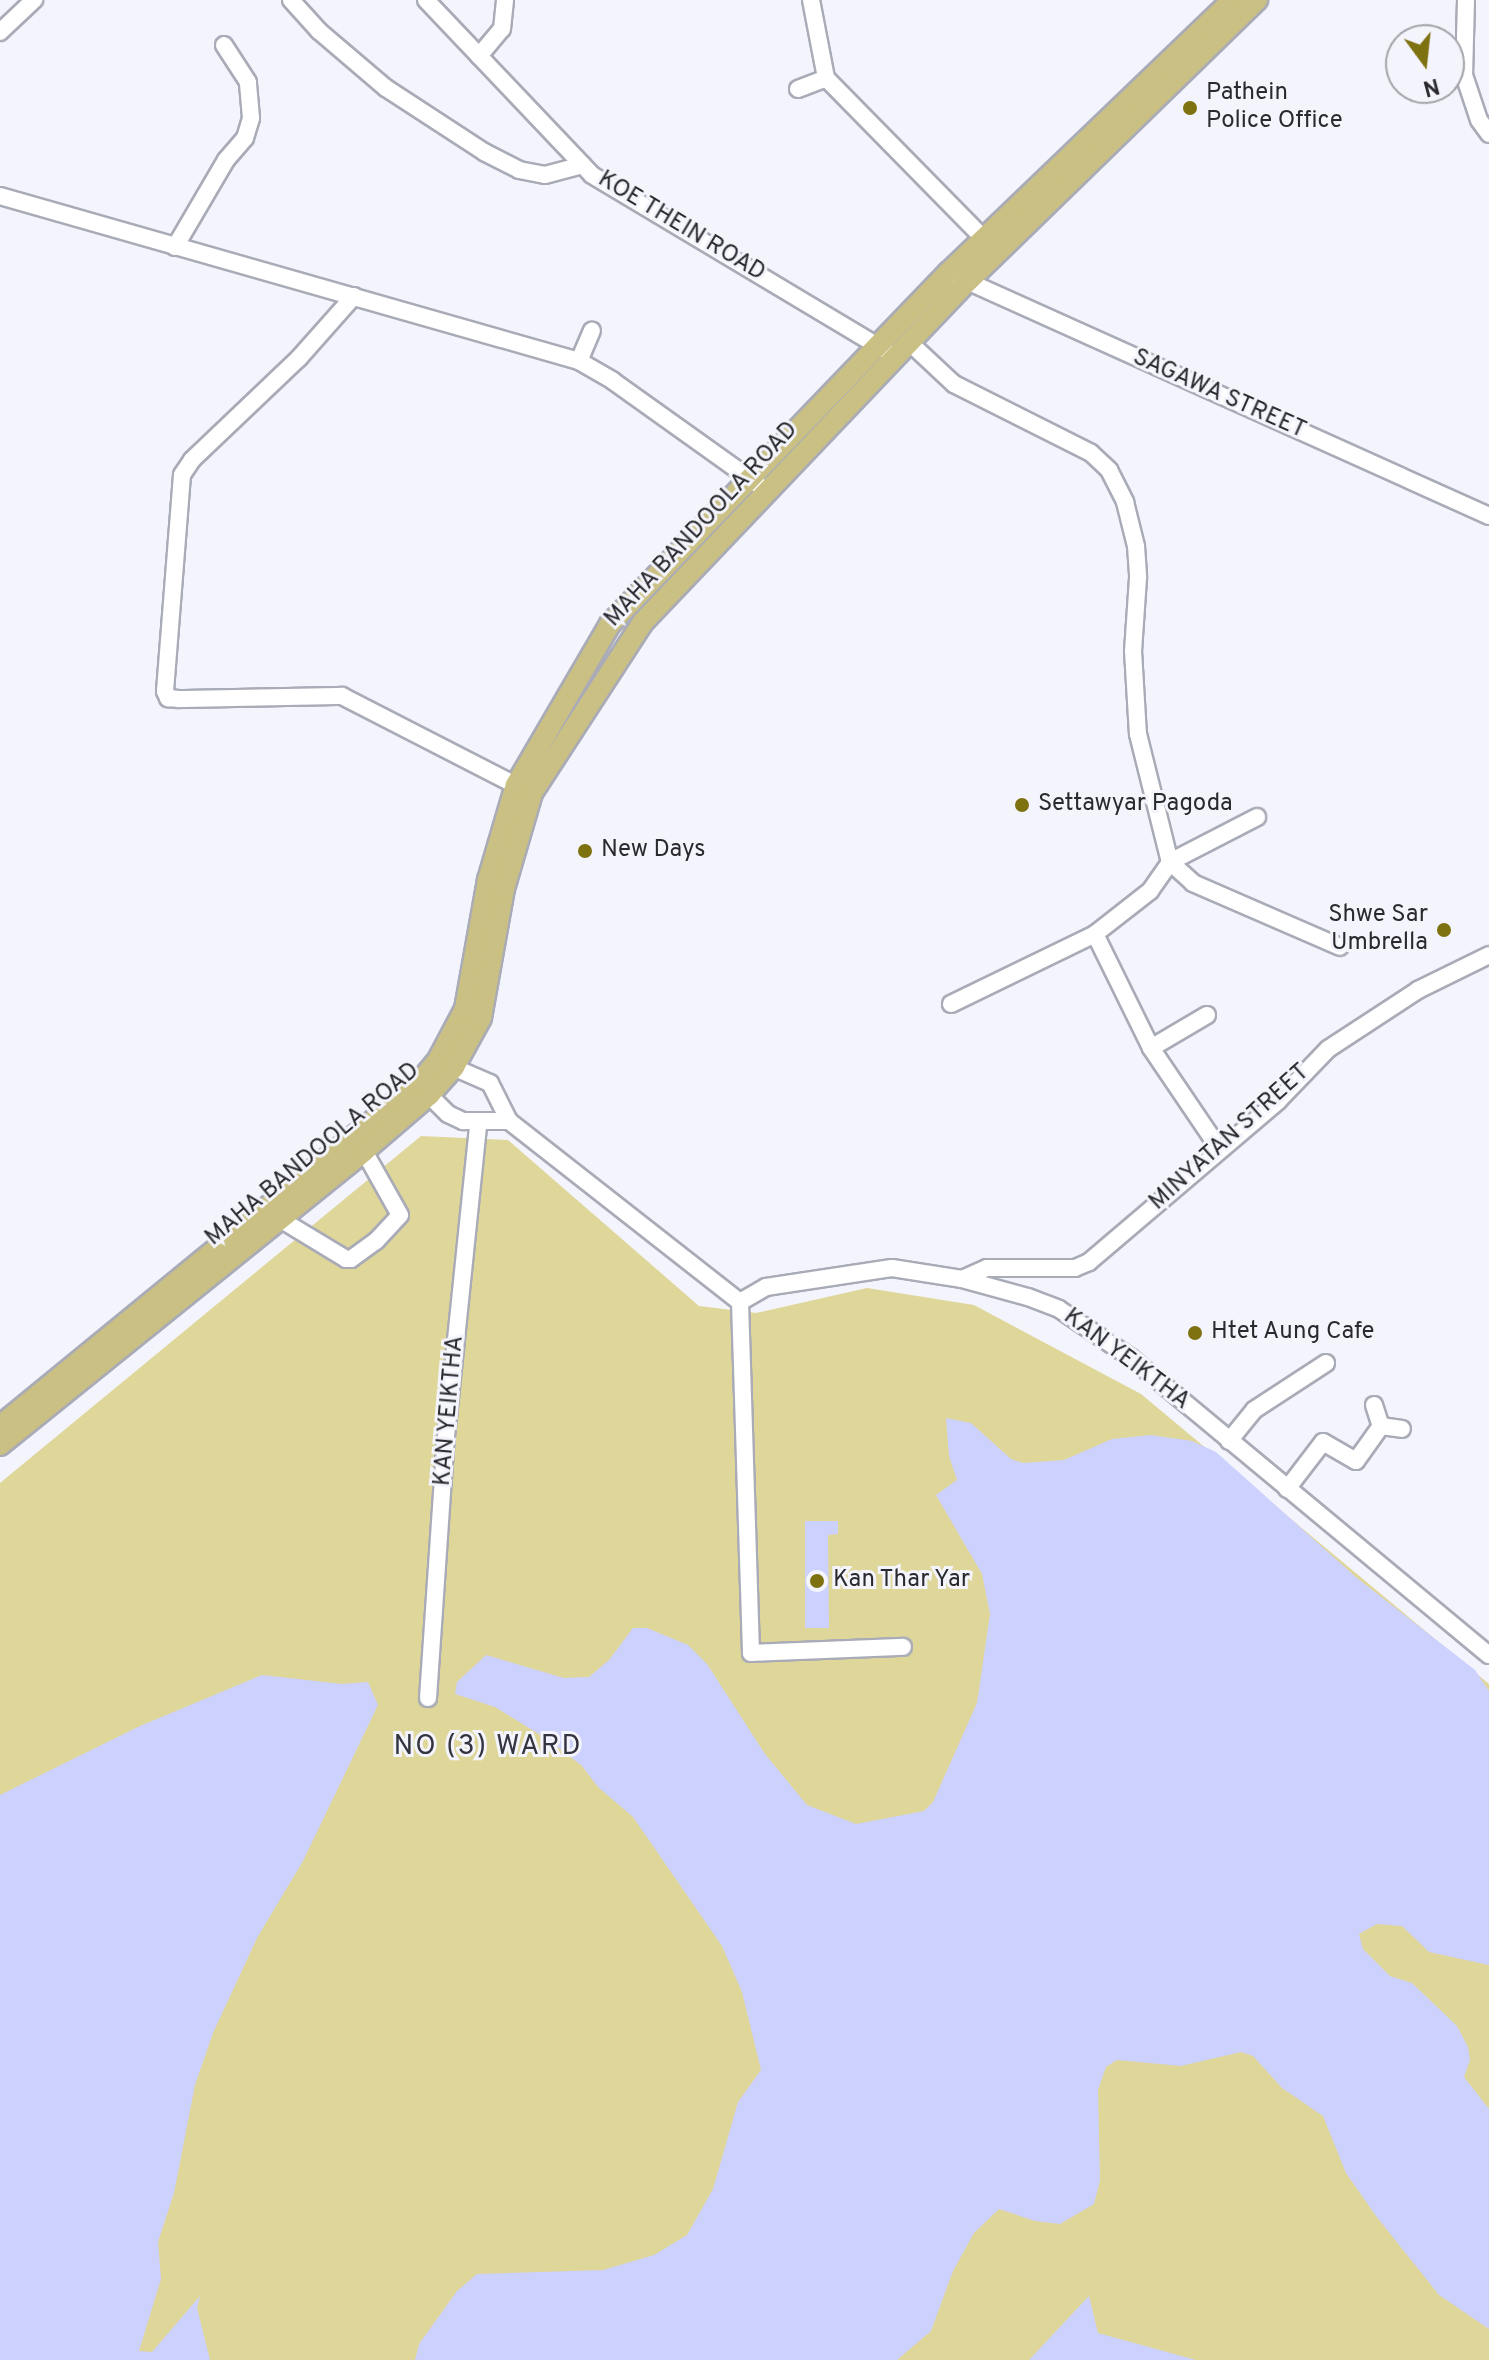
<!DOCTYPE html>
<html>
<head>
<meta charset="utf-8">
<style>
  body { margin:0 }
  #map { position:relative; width:1489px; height:2360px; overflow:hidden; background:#f4f4fd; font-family:Overpass,sans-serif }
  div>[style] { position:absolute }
  .green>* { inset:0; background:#dfd69a }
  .water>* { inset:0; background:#cdd1fd }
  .roads { filter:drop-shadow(2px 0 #a9abb7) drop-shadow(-2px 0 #a9abb7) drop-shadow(0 2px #a9abb7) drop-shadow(0 -2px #a9abb7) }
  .minor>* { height:16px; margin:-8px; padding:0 8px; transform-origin:8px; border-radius:8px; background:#fff }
  .major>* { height:20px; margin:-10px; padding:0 10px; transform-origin:10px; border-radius:10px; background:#cac083 }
  .dots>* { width:22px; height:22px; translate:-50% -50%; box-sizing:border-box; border:4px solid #f4f4fd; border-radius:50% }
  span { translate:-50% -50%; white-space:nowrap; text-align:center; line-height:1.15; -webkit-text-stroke:6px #f4f4fd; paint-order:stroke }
  .poi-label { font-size:24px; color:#29292e }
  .left { translate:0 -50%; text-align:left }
  .right { translate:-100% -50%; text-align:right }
  .street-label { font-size:24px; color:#29292e }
  .quarter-label { font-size:28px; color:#33343f; letter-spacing:2px }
  .north { position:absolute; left:1385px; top:24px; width:80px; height:80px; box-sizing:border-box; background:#f4f4fd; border:2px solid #a3a3aa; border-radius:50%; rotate:165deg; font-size:22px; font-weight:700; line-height:32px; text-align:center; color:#29292e }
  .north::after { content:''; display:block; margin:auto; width:28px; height:36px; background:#7e7110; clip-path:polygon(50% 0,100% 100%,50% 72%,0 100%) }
</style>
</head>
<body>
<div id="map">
  <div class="green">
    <div style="clip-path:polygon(421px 1136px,508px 1140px,699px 1306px,756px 1313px,867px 1288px,974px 1305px,1141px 1394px,1489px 1684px,1489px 2360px,0 2360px,0 1483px)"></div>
  </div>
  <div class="water">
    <div style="clip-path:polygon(946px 1418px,971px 1423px,1011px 1459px,1023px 1463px,1064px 1460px,1112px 1439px,1151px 1435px,1192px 1441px,1216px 1452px,1357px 1578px,1475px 1670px,1489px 1691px,1489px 1965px,1429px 1952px,1402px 1926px,1377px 1924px,1359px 1934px,1363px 1949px,1390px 1976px,1412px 1983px,1457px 2026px,1468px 2047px,1470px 2060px,1464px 2077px,1489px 2109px,1489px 2329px,1439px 2295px,1376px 2216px,1346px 2173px,1323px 2116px,1282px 2088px,1253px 2056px,1241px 2052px,1181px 2066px,1117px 2060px,1106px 2067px,1098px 2090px,1100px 2180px,1094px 2204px,1060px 2224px,1035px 2221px,999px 2209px,974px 2233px,953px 2271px,931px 2331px,897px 2360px,415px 2360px,419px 2344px,457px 2291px,477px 2274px,603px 2270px,654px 2255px,687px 2235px,713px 2189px,738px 2102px,761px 2070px,742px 1992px,722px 1946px,633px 1817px,598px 1787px,582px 1766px,550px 1741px,495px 1707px,455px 1694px,457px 1682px,486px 1655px,564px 1678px,589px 1677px,609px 1660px,633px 1628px,647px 1628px,688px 1645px,707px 1664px,765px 1754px,807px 1805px,856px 1824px,924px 1811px,933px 1802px,977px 1703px,990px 1614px,982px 1574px,936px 1495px,957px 1480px,949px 1456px)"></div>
    <div style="clip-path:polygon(805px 1521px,838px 1521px,838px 1534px,828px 1535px,829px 1628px,805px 1628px)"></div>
    <div style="clip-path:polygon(262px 1675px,342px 1684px,368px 1682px,378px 1705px,303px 1861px,257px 1938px,213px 2033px,195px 2085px,174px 2193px,158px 2242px,161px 2279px,139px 2351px,152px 2352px,200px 2296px,197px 2308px,210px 2360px,0 2360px,0 1795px,140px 1726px)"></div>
    <div style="clip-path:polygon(1089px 2296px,1098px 2333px,1196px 2360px,1029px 2360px)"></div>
  </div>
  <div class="roads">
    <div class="minor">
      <div style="left:291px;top:0;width:42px;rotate:47.9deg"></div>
      <div style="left:319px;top:31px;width:88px;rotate:40.4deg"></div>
      <div style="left:386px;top:88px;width:117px;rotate:33.1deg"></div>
      <div style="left:484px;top:152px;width:39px;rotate:27deg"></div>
      <div style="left:519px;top:170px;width:26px;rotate:11deg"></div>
      <div style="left:545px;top:175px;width:39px;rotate:-15deg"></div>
      <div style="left:426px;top:0;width:241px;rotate:46.5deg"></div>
      <div style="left:592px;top:175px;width:343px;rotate:30.9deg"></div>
      <div style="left:811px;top:0;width:79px;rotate:79.1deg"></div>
      <div style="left:1466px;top:0;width:75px;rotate:91.5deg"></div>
      <div style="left:1464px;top:75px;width:47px;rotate:71.6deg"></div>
      <div style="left:1479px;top:120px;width:17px;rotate:54deg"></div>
      <div style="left:0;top:32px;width:47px;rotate:-43.3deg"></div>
      <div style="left:479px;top:56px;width:35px;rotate:-50deg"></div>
      <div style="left:502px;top:29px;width:29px;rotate:-84deg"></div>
      <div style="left:798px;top:89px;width:30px;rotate:-21deg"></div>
      <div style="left:826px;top:78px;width:227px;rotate:45.5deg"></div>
      <div style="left:0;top:196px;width:602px;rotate:15.91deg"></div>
      <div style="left:579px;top:361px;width:39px;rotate:30deg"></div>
      <div style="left:613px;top:381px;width:179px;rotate:35.5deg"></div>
      <div style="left:175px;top:247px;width:101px;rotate:-59.6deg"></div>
      <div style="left:226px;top:160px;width:29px;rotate:-49deg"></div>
      <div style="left:245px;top:138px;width:21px;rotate:-73deg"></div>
      <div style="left:251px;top:118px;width:36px;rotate:-95deg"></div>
      <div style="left:248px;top:82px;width:44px;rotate:-123deg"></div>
      <div style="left:958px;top:277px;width:582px;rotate:24.23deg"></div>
      <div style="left:354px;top:296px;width:83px;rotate:131.6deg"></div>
      <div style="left:299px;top:358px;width:148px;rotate:136.4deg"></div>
      <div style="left:192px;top:460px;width:18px;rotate:124deg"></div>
      <div style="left:182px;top:475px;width:217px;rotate:94.5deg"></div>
      <div style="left:165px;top:691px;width:8px;rotate:67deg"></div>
      <div style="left:168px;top:698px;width:11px;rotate:5deg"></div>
      <div style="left:179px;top:699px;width:163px;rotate:-1.1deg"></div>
      <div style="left:342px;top:696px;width:208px;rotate:27.2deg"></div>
      <div style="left:909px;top:342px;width:62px;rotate:43deg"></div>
      <div style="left:954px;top:384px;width:153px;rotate:26.7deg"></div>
      <div style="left:1091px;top:453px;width:25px;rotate:43deg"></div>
      <div style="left:1109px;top:470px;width:36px;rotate:63deg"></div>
      <div style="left:1125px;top:502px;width:45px;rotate:76deg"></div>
      <div style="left:1136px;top:546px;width:32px;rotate:86deg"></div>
      <div style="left:1138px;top:578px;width:73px;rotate:93.9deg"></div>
      <div style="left:1133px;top:651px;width:83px;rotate:86.6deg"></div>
      <div style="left:1138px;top:734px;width:132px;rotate:76deg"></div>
      <div style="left:1170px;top:862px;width:31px;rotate:42deg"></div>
      <div style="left:1193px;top:883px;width:160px;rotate:23.5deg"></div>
      <div style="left:579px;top:361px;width:33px;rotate:-67deg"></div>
      <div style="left:1095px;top:934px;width:127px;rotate:63.8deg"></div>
      <div style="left:951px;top:1004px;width:160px;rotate:-25.9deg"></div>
      <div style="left:1095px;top:934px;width:70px;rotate:-38deg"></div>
      <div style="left:1150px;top:891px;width:35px;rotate:-55deg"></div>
      <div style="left:1170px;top:862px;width:98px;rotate:-27.3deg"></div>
      <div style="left:1207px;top:1015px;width:65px;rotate:149.5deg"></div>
      <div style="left:1151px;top:1048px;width:109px;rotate:55.9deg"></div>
      <div style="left:1212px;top:1138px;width:14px;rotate:78deg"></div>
      <div style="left:446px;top:1064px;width:48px;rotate:23.4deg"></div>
      <div style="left:490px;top:1083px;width:42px;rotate:63.4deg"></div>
      <div style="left:423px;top:1089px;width:35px;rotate:45deg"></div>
      <div style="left:448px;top:1114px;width:17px;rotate:25deg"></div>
      <div style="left:463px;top:1121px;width:46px"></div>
      <div style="left:509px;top:1121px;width:293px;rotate:38.1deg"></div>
      <div style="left:740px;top:1302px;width:30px;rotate:-30deg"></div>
      <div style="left:766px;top:1287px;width:127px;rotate:-8.6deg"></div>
      <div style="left:892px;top:1268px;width:71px;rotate:8.9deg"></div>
      <div style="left:962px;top:1279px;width:68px;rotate:15.3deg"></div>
      <div style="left:1028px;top:1297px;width:33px;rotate:21deg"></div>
      <div style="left:1059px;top:1309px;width:87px;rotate:34.2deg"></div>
      <div style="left:1131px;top:1358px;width:465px;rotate:39.7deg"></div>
      <div style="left:280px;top:1219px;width:77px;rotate:31.2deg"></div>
      <div style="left:346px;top:1259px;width:5px"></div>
      <div style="left:351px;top:1259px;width:31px;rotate:-36deg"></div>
      <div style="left:376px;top:1241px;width:35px;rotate:-47deg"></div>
      <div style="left:400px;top:1215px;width:73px;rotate:-119.4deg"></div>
      <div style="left:962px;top:1279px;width:27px;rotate:-24deg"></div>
      <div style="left:987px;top:1268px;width:88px"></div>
      <div style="left:1075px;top:1268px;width:15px;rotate:-23deg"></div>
      <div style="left:1089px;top:1262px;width:248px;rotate:-40.4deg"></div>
      <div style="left:1278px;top:1101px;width:72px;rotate:-46.1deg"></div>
      <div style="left:1328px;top:1049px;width:108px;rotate:-33.2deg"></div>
      <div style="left:1418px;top:990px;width:79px;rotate:-26.2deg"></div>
      <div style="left:740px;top:1302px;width:351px;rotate:88.2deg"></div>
      <div style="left:751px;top:1653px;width:152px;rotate:-2.3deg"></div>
      <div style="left:1374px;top:1405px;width:22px;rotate:72deg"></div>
      <div style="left:1229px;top:1441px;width:40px;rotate:-51deg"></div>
      <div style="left:1254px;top:1410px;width:86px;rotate:-33.1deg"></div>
      <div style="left:1287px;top:1489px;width:59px;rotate:-52.5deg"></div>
      <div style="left:1323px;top:1442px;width:38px;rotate:30deg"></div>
      <div style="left:1356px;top:1461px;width:43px;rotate:-54.5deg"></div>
      <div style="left:1381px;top:1426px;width:21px;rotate:8deg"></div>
      <div style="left:428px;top:1698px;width:253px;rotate:-86.1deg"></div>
      <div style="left:445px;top:1446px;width:324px;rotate:-84.1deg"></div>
    </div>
    <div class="major">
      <div style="left:0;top:1426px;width:540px;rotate:-39.29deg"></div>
      <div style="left:418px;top:1084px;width:31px;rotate:-50deg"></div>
      <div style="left:438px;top:1060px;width:58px;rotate:-62.1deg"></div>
      <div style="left:465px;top:1009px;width:131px;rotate:-79.9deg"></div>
      <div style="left:488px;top:880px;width:99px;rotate:-73.6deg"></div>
      <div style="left:516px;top:785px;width:186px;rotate:-59.7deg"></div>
      <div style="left:610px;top:624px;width:489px;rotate:-46.1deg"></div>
      <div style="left:949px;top:272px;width:393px;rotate:-43.8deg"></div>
      <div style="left:0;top:1445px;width:468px;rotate:-38.9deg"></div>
      <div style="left:364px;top:1151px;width:86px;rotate:-40.7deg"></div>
      <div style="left:429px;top:1095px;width:38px;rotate:-48deg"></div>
      <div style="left:454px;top:1067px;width:56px;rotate:-61.1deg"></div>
      <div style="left:481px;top:1018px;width:131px;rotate:-79.9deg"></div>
      <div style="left:504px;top:889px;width:100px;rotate:-73.7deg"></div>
      <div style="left:532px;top:793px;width:204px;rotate:-57deg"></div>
      <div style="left:643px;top:622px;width:470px;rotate:-46.4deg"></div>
      <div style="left:967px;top:282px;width:405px;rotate:-44.2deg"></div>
    </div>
  </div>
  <div class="dots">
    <div style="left:1190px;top:108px;background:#7e7110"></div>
    <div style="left:1022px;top:805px;background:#7e7110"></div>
    <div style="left:585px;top:851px;background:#7e7110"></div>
    <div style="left:1444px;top:930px;background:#7e7110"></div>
    <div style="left:1195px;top:1333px;background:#7e7110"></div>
    <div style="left:817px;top:1581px;background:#7e7110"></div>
  </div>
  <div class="poi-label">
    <span class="left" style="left:1206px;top:108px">Pathein<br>Police Office</span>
    <span class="left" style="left:1038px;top:805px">Settawyar Pagoda</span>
    <span class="left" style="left:601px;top:851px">New Days</span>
    <span class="right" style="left:1428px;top:930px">Shwe Sar<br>Umbrella</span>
    <span class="left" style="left:1211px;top:1333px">Htet Aung Cafe</span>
    <span class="left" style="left:833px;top:1581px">Kan Thar Yar</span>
  </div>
  <div class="street-label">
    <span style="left:681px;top:227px;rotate:31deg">KOE THEIN ROAD</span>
    <span style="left:1219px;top:395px;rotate:24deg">SAGAWA STREET</span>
    <span style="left:702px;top:525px;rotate:-47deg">MAHA BANDOOLA ROAD</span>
    <span style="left:1230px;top:1138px;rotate:-42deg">MINYATAN STREET</span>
    <span style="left:313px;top:1155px;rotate:-40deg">MAHA BANDOOLA ROAD</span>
    <span style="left:1126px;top:1360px;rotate:37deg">KAN YEIKTHA</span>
    <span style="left:450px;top:1411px;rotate:-85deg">KAN YEIKTHA</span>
  </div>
  <div class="quarter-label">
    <span style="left:488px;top:1747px">NO (3) WARD</span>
  </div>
  <div class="north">N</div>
</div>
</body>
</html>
